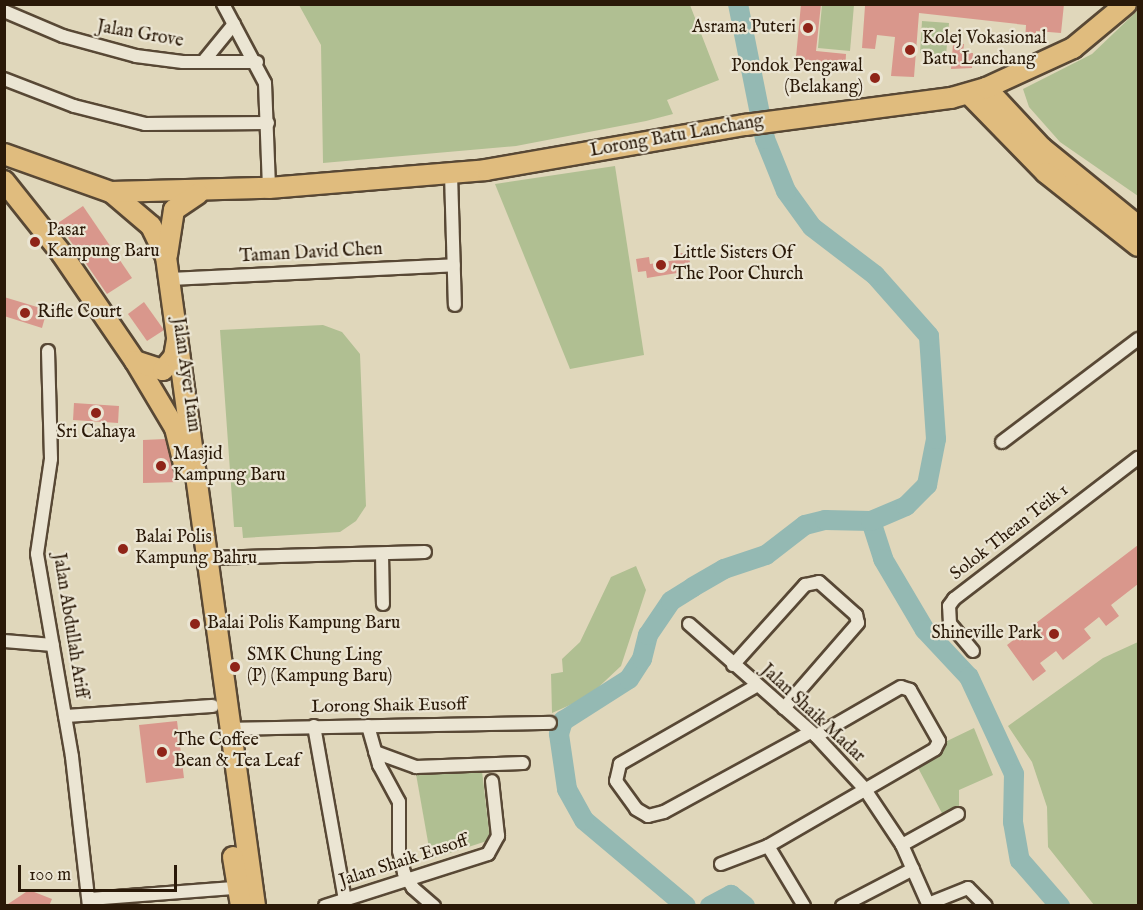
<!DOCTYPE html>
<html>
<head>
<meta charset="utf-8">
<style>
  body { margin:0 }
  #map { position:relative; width:1143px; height:910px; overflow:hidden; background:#e0d7bb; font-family:"IM FELL English",serif }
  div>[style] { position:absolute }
  .green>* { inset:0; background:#b0bf92 }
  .river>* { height:20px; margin:-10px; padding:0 10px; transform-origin:10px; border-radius:10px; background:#94b9b3 }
  .building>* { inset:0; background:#d9978c }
  .roads { filter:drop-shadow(2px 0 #584835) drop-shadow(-2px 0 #584835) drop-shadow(0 2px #584835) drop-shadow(0 -2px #584835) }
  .street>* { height:12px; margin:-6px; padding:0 6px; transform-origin:6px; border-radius:6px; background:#ebe5d3 }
  .primary>* { height:20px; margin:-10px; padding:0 10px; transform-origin:10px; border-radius:10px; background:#e0bc7e }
  .dots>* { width:16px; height:16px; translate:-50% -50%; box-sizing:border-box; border:3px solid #ebe5d3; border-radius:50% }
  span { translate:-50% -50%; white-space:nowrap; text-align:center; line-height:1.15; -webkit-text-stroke:4.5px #ebe5d3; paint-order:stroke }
  .poi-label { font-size:18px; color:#2a1908 }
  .right { translate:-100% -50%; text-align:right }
  .left { translate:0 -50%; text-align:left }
  .street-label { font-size:18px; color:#2a1908 }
  .frame { position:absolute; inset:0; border:6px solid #2a1908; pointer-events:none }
  .scale { position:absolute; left:18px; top:865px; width:159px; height:27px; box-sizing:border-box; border:3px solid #2a1908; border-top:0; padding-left:8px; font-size:18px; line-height:21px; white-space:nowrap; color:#2a1908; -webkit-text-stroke:4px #ebe5d3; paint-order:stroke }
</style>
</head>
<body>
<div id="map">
  <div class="green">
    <div style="clip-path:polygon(299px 5px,690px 5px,719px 80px,667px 100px,673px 114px,646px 121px,516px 146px,323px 163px,321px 45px)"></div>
    <div style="clip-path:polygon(822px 5px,854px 5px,850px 51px,818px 48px)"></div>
    <div style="clip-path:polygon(1138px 10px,1138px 196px,1060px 142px,1029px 107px,1023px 89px,1092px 54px)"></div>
    <div style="clip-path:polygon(922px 21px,949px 23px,946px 55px,920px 53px)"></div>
    <div style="clip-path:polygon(615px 166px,644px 355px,570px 369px,495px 184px)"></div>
    <div style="clip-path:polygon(323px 325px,342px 332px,360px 354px,366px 506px,356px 521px,340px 532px,243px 538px,242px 527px,234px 527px,220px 330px)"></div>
    <div style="clip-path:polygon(636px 566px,646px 590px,621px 666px,588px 697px,552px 713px,551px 674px,563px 672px,562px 659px,580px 642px,611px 577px)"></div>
    <div style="clip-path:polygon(1138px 642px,1138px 905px,1094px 905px,1048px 847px,1047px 807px,1032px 762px,1008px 726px,1103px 658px)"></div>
    <div style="clip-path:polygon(974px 728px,993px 775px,959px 790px,959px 809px,944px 817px,916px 764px,945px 742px)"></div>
    <div style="clip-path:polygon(482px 771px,490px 840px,431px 859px,416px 774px)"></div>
  </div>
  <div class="river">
    <div style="left:871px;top:521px;width:40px;rotate:72deg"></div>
    <div style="left:883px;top:559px;width:82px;rotate:59.4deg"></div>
    <div style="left:925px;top:630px;width:64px;rotate:46.9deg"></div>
    <div style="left:969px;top:677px;width:107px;rotate:65.1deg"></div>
    <div style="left:1014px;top:774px;width:48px;rotate:91.2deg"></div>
    <div style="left:1013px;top:822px;width:39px;rotate:80deg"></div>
    <div style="left:1020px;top:860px;width:61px;rotate:49deg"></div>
    <div style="left:686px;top:906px;width:133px;rotate:-139.9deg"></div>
    <div style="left:584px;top:820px;width:35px;rotate:-119deg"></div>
    <div style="left:567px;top:789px;width:56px;rotate:-98.3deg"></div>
    <div style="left:559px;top:734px;width:14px;rotate:-73deg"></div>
    <div style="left:563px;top:721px;width:78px;rotate:-32.5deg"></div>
    <div style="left:629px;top:679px;width:24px;rotate:-57deg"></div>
    <div style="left:642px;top:659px;width:25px;rotate:-76deg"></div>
    <div style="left:648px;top:635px;width:41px;rotate:-55.9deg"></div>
    <div style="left:671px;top:601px;width:26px;rotate:-32deg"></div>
    <div style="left:693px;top:587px;width:36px;rotate:-30deg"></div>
    <div style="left:724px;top:569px;width:44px;rotate:-18.4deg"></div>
    <div style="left:766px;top:555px;width:49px;rotate:-37.6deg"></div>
    <div style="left:805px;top:525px;width:21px;rotate:-14deg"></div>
    <div style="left:825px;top:520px;width:46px;rotate:1.2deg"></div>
    <div style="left:871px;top:521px;width:38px;rotate:-23deg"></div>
    <div style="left:906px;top:506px;width:30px;rotate:-45deg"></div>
    <div style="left:927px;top:485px;width:47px;rotate:-78.9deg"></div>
    <div style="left:936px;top:439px;width:103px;rotate:-93.9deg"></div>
    <div style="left:929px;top:336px;width:81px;rotate:-131.5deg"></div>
    <div style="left:875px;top:275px;width:79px;rotate:-142.7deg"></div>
    <div style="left:812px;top:227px;width:44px;rotate:-125.8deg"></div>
    <div style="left:786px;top:191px;width:56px;rotate:-112deg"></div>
    <div style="left:765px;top:139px;width:138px;rotate:-101.3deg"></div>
    <div style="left:710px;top:906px;width:24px;rotate:-28deg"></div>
    <div style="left:731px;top:895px;width:18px;rotate:38deg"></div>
  </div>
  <div class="building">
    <div style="clip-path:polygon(801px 4px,821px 4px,816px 51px,846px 54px,845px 72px,795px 68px)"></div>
    <div style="clip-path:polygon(898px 4px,1064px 4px,1061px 33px,1036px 31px,1036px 42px,1025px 42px,1026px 25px,919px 13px,914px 77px,891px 76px,895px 37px,877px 35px,875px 49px,862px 48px,865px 6px)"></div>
    <div style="clip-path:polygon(953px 44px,964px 44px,963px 53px,973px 53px,972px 68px,951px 69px)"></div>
    <div style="clip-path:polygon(83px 206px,132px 278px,107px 294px,58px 223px)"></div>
    <div style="clip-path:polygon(689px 252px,690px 264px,682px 265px,683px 272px,647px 278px,646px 271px,638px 272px,636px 259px,649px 257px,650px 264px,677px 260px,676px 254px)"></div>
    <div style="clip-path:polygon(4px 297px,47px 310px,42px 328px,4px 316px)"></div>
    <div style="clip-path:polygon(144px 302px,164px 330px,147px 341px,128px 314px)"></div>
    <div style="clip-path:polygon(74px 403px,119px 406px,118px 423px,73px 420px)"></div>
    <div style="clip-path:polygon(165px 439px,180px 482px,143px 483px,143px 440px)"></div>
    <div style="clip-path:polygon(1138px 545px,1138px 584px,1111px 605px,1119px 616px,1106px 626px,1099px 617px,1084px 629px,1091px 638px,1063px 660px,1056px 651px,1040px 663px,1046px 671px,1033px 681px,1007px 645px)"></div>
    <div style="clip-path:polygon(177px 721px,184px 778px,146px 783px,139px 725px)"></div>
    <div style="clip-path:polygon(29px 890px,52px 899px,49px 906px,5px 906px)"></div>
  </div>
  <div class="roads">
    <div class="street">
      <div style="left:223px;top:4px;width:89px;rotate:62deg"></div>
      <div style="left:265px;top:83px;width:105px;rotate:87.8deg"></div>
      <div style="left:4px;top:11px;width:64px;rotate:23deg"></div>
      <div style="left:63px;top:36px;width:76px;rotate:15.3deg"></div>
      <div style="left:136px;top:56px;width:47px;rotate:7.3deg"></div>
      <div style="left:183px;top:62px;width:74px"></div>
      <div style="left:203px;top:62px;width:49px;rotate:-50.8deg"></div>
      <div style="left:4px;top:79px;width:75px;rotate:21.1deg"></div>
      <div style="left:74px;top:106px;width:73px;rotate:14.2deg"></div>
      <div style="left:145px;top:124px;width:123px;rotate:-0.5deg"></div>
      <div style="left:451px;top:174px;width:131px;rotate:88.3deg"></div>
      <div style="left:171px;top:279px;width:283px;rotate:-2.8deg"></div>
      <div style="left:48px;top:351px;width:108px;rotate:88.4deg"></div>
      <div style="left:51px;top:459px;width:96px;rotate:98.4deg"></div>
      <div style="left:37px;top:554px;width:206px;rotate:80.2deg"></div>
      <div style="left:72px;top:757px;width:150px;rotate:83.5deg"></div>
      <div style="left:1002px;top:442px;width:171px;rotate:-37.1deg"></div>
      <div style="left:382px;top:554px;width:50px;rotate:88.9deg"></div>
      <div style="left:207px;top:558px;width:218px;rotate:-1.6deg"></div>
      <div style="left:689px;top:624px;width:169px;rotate:41.4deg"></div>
      <div style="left:816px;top:736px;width:71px;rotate:47.3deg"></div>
      <div style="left:864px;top:788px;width:69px;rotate:56.3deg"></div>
      <div style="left:902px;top:845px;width:67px;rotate:66.1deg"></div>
      <div style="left:4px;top:641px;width:49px;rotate:4.7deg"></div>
      <div style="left:973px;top:651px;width:35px;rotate:-130deg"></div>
      <div style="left:950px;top:624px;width:18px;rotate:-93deg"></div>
      <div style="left:949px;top:606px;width:9px;rotate:-54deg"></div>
      <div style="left:954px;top:599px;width:232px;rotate:-37.5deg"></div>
      <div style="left:733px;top:665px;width:108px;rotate:-48deg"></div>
      <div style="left:805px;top:585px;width:14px;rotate:-12deg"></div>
      <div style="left:819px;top:582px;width:50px;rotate:41.7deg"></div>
      <div style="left:856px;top:615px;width:8px;rotate:76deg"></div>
      <div style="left:858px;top:623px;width:113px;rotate:131deg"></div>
      <div style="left:756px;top:686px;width:157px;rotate:150.2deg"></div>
      <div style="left:620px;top:764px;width:17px;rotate:103deg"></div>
      <div style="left:616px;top:781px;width:34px;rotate:54deg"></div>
      <div style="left:636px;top:809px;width:14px;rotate:30deg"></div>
      <div style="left:648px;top:816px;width:16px;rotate:-14deg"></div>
      <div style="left:664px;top:812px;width:167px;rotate:-28.6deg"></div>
      <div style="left:65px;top:716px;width:148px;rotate:-3.9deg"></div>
      <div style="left:314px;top:726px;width:177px;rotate:79.9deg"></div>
      <div style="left:368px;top:726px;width:41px;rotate:74.2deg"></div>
      <div style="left:379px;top:765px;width:42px;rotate:61.6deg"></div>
      <div style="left:399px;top:802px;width:49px;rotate:90deg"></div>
      <div style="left:399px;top:851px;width:23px;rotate:77deg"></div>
      <div style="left:404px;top:873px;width:17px;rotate:59deg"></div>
      <div style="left:413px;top:888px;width:28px;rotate:41deg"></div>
      <div style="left:229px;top:729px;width:321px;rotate:-1.1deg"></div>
      <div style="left:375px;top:752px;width:44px;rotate:20.1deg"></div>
      <div style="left:416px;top:767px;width:107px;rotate:-2.1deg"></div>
      <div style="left:902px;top:845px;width:64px;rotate:-29deg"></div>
      <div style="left:768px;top:846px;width:70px;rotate:59deg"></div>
      <div style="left:721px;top:864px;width:50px;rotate:-21deg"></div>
      <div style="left:768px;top:846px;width:193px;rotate:-30.1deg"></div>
      <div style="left:935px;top:749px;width:9px;rotate:-63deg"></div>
      <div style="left:939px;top:741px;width:59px;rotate:-119.6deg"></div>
      <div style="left:910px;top:690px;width:9px;rotate:-162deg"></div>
      <div style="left:901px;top:687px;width:98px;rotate:150deg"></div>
      <div style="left:89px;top:899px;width:155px;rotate:-4.4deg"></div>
      <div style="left:928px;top:904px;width:43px;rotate:-21.8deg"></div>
      <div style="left:968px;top:888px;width:25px;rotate:45deg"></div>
      <div style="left:325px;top:906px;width:171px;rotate:-17.7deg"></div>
      <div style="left:488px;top:854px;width:21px;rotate:-61deg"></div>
      <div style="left:498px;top:836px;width:55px;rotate:-96.2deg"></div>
      <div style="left:842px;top:906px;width:80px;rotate:-27.5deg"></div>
    </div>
    <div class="primary">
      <div style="left:986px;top:88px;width:82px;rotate:47deg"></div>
      <div style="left:1042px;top:148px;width:124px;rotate:39.1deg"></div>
      <div style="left:969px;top:94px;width:110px;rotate:45.7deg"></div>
      <div style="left:1046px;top:173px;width:117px;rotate:38.4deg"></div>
      <div style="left:4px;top:154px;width:114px;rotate:19.6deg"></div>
      <div style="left:111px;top:192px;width:52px;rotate:40.4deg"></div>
      <div style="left:151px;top:226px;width:34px;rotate:64deg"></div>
      <div style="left:166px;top:257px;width:655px;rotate:82.19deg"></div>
      <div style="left:4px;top:181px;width:93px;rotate:51.5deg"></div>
      <div style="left:62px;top:254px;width:130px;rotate:55.7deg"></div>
      <div style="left:135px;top:361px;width:78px;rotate:59.2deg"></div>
      <div style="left:175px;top:428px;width:41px;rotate:76deg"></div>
      <div style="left:111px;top:192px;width:158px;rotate:-1.5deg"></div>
      <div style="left:269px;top:188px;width:218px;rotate:-4.7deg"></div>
      <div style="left:486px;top:170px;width:263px;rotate:-9.9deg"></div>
      <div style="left:745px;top:125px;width:208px;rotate:-7.5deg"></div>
      <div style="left:951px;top:98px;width:36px;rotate:-16deg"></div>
      <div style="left:986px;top:88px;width:96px;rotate:-24.7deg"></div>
      <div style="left:1073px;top:48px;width:69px;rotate:-39.7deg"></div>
      <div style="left:167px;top:255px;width:46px;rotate:-81.2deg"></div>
      <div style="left:174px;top:210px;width:29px;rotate:-34deg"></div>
      <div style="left:135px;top:361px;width:29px;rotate:18deg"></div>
      <div style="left:163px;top:370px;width:17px;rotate:-50deg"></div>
      <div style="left:174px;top:357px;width:17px;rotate:-80deg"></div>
      <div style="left:233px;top:857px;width:50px;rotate:80.7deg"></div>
    </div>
  </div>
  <div class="dots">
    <div style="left:808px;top:28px;background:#8f2418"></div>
    <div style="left:910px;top:50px;background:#8f2418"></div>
    <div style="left:875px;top:78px;background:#8f2418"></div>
    <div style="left:35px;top:242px;background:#8f2418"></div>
    <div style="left:661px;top:265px;background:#8f2418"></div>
    <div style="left:25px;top:313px;background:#8f2418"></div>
    <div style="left:96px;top:413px;background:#8f2418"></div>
    <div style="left:161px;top:466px;background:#8f2418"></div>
    <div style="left:123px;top:549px;background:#8f2418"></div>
    <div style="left:195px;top:624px;background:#8f2418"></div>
    <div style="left:1054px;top:634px;background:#8f2418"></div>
    <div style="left:235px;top:667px;background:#8f2418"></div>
    <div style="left:162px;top:752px;background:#8f2418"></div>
  </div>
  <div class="poi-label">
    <span class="right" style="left:796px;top:28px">Asrama Puteri</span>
    <span class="left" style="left:922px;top:50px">Kolej Vokasional<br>Batu Lanchang</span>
    <span class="right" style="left:863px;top:78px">Pondok Pengawal<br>(Belakang)</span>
    <span class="left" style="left:47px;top:242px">Pasar<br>Kampung Baru</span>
    <span class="left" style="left:673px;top:265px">Little Sisters Of<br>The Poor Church</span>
    <span class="left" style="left:37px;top:313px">Rifle Court</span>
    <span style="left:96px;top:433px">Sri Cahaya</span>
    <span class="left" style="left:173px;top:466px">Masjid<br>Kampung Baru</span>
    <span class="left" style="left:135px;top:549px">Balai Polis<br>Kampung Bahru</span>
    <span class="left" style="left:207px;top:624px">Balai Polis Kampung Baru</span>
    <span class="right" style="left:1042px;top:634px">Shineville Park</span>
    <span class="left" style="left:247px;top:667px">SMK Chung Ling<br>(P) (Kampung Baru)</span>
    <span class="left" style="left:174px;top:752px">The Coffee<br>Bean &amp; Tea Leaf</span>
  </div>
  <div class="street-label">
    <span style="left:140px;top:35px;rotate:10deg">Jalan Grove</span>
    <span style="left:677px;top:137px;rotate:-10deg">Lorong Batu Lanchang</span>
    <span style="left:311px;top:254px;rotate:-3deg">Taman David Chen</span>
    <span style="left:185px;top:375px;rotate:82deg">Jalan Ayer Itam</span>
    <span style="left:1010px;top:533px;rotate:-38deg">Solok Thean Teik 1</span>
    <span style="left:69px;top:626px;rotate:81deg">Jalan Abdullah Ariff</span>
    <span style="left:389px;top:707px;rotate:-1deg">Lorong Shaik Eusoff</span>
    <span style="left:812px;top:714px;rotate:43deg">Jalan Shaik Madar</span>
    <span style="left:404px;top:862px;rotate:-18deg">Jalan Shaik Eusoff</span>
  </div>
  <div class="frame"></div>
  <div class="scale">100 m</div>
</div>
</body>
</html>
